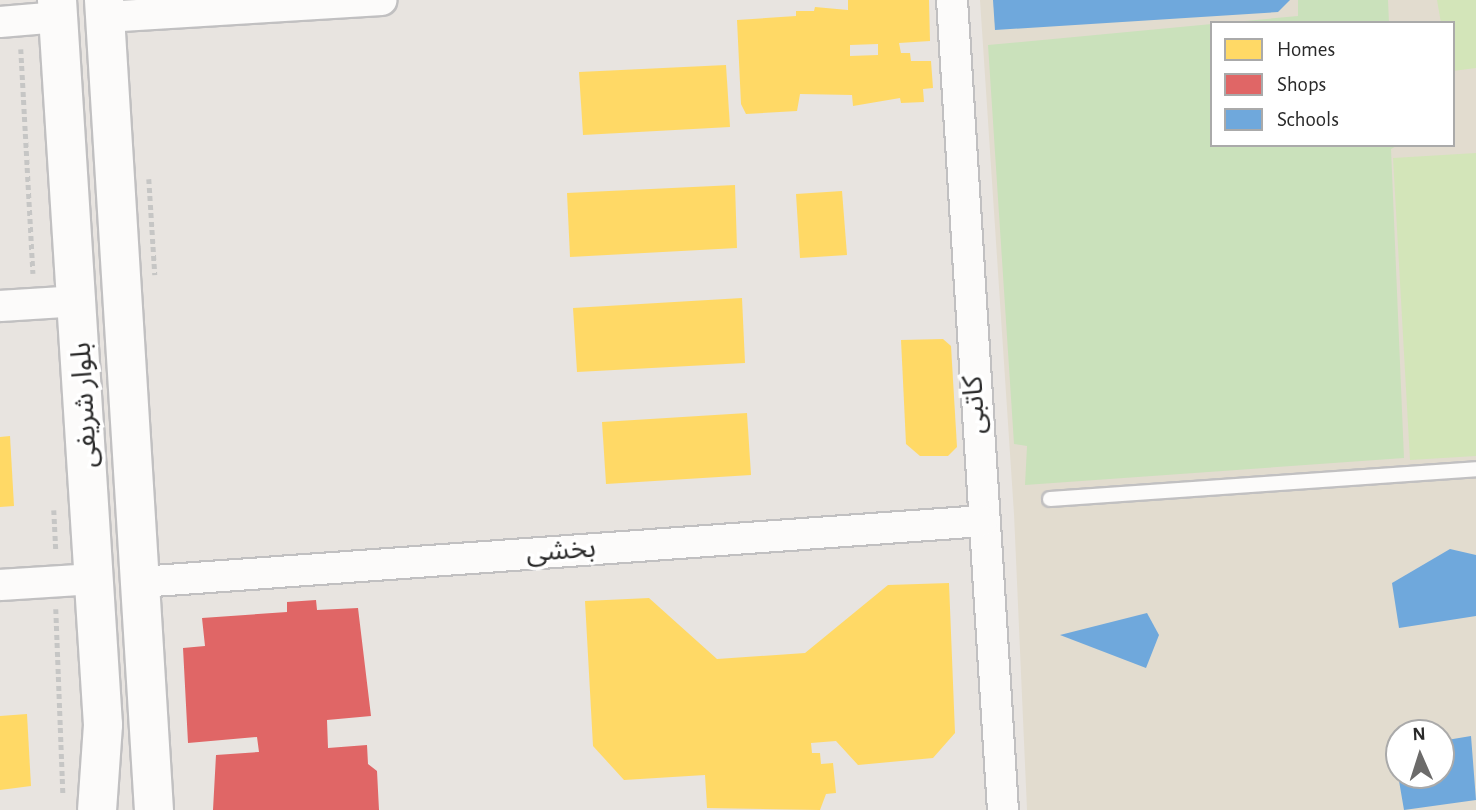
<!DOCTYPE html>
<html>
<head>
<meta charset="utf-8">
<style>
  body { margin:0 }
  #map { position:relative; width:1476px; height:810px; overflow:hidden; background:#e8e4e0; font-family:"Alegreya Sans","Noto Sans Arabic",sans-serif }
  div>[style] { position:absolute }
  .education>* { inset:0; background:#e2dccf }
  .green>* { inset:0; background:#cae1bb }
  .pitch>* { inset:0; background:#d3e5b9 }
  .homes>* { inset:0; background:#ffd966 }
  .shops>* { inset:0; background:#e06666 }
  .schools>* { inset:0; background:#6fa8dc }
  .path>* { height:4.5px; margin-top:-2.25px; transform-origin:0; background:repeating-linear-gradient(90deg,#c6c6c5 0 5px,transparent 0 8.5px) }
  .roads { filter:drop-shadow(2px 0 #c1c0c1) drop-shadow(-2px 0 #c1c0c1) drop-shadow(0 2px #c1c0c1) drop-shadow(0 -2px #c1c0c1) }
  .lane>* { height:14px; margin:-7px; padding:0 7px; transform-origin:7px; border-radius:7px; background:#fcfbfa }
  .street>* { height:30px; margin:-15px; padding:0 15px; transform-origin:15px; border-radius:15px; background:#fcfbfa }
  .secondary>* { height:38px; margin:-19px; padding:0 19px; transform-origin:19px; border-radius:19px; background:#fcfbfa }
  span { translate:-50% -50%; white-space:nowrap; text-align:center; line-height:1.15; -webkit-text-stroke:7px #fff; paint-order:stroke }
  .street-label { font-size:28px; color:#2a2a2a }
  .legend { position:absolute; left:1210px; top:21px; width:245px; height:126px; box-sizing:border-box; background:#fff; border:2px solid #aaa; margin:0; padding:9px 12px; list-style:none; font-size:21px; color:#2a2a2a }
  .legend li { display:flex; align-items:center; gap:14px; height:35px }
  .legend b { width:35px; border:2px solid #aaa }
  .north { position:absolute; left:1385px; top:719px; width:70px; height:70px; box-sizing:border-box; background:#fff; border:2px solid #aaa; border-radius:50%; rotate:357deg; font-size:19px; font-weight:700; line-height:28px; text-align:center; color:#2a2a2a }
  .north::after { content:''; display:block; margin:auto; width:24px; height:32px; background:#6c6b6a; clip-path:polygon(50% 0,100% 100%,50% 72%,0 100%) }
</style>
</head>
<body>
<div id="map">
  <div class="education">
    <div style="clip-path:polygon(evenodd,980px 0,1476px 0,1476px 810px,1027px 810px,1014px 514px,980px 0,1212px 23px,1453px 23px,1453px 145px,1212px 145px,1212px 23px,980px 0,1399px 733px,1441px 733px,1441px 775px,1399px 775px,1399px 733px)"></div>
  </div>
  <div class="green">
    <div style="clip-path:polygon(1298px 0,1388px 0,1389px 23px,1223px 23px,1298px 16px)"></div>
    <div style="clip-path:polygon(1212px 24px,1212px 145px,1398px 145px,1391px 149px,1404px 458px,1025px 485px,1027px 446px,1014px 444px,988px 45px)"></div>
  </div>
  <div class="pitch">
    <div style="clip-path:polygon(1437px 0,1476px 0,1476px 68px,1453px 71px,1453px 23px,1441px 23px)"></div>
    <div style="clip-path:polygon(1476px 153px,1476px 456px,1410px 460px,1393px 158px)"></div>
  </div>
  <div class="homes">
    <div style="clip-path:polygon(evenodd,848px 0,929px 0,930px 41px,899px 43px,901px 53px,910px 53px,911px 61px,931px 61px,933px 88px,923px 89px,924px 102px,901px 103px,900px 98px,853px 106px,852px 95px,800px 94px,797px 111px,746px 114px,741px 104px,737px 20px,796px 16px,796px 11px,814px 11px,815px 7px,848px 10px,848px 0,878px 44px,878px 55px,850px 56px,850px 45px,878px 44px)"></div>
    <div style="clip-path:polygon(726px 65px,730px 127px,583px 135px,579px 72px)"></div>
    <div style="clip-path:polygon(735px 185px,737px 248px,570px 257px,567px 193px)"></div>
    <div style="clip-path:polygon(842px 191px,847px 255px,800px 258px,796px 194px)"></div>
    <div style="clip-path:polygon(742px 298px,745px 363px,577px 372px,573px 308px)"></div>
    <div style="clip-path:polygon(943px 339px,951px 346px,957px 447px,948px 456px,920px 456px,906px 444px,901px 340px)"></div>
    <div style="clip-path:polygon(747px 413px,751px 475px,606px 484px,602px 422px)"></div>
    <div style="clip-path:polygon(10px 436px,14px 506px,0 507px,0 437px)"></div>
    <div style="clip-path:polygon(949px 583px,955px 733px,933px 758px,858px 765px,836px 741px,811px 743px,812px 753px,820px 753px,821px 764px,833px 763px,836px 793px,826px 794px,820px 810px,707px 808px,705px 775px,624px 780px,593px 746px,585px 601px,649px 598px,717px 659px,805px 653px,888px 585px)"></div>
    <div style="clip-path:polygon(27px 714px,31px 786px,0 790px,0 716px)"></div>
  </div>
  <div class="shops">
    <div style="clip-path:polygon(316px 600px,317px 610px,358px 608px,371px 716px,327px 720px,328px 748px,367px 745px,368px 764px,377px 771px,379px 810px,213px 810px,216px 755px,259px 752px,257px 737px,188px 743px,183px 648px,205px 646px,202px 618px,287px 612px,287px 602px)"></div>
  </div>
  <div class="schools">
    <div style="clip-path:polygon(993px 0,1290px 0,1278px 12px,995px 30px)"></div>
    <div style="clip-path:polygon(1450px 549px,1476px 555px,1476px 616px,1399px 628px,1392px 583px)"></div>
    <div style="clip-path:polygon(1147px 613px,1159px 635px,1146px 668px,1060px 635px)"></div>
    <div style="clip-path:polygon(1471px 736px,1476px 800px,1404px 810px,1398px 775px,1441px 775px,1441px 741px)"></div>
    <div style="clip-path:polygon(1399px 749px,1399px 774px,1398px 774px,1393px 750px)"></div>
  </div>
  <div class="path">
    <div style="left:21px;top:49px;width:225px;rotate:86.9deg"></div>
    <div style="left:149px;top:179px;width:96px;rotate:86.4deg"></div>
    <div style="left:54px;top:510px;width:41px;rotate:87.2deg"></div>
    <div style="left:56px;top:609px;width:184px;rotate:87.8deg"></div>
  </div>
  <div class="roads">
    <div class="lane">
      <div style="left:1050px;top:499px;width:427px;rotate:-4deg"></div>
    </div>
    <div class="street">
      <div style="left:952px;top:0;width:812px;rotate:86.4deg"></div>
      <div style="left:105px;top:17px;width:277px;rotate:-3.5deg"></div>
      <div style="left:0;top:22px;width:59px;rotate:-4.8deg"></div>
      <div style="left:0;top:306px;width:80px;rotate:-3.6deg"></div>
      <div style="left:140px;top:582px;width:844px;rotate:-4.14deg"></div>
      <div style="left:0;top:585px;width:95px;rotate:-3.6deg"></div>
    </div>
    <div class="secondary">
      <div style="left:57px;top:0;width:726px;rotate:86.37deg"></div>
      <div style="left:103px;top:725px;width:85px;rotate:94deg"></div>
      <div style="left:104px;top:0;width:812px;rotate:86.47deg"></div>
    </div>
  </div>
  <div class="street-label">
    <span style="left:85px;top:405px;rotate:-93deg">بلوار شریفی</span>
    <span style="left:975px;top:405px;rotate:-93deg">کاتبی</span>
    <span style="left:561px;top:551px;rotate:-4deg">بخشی</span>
  </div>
  <ul class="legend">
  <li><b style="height:19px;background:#ffd966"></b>Homes</li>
  <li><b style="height:19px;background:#e06666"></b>Shops</li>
  <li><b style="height:19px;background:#6fa8dc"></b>Schools</li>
  </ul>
  <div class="north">N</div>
</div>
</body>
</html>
